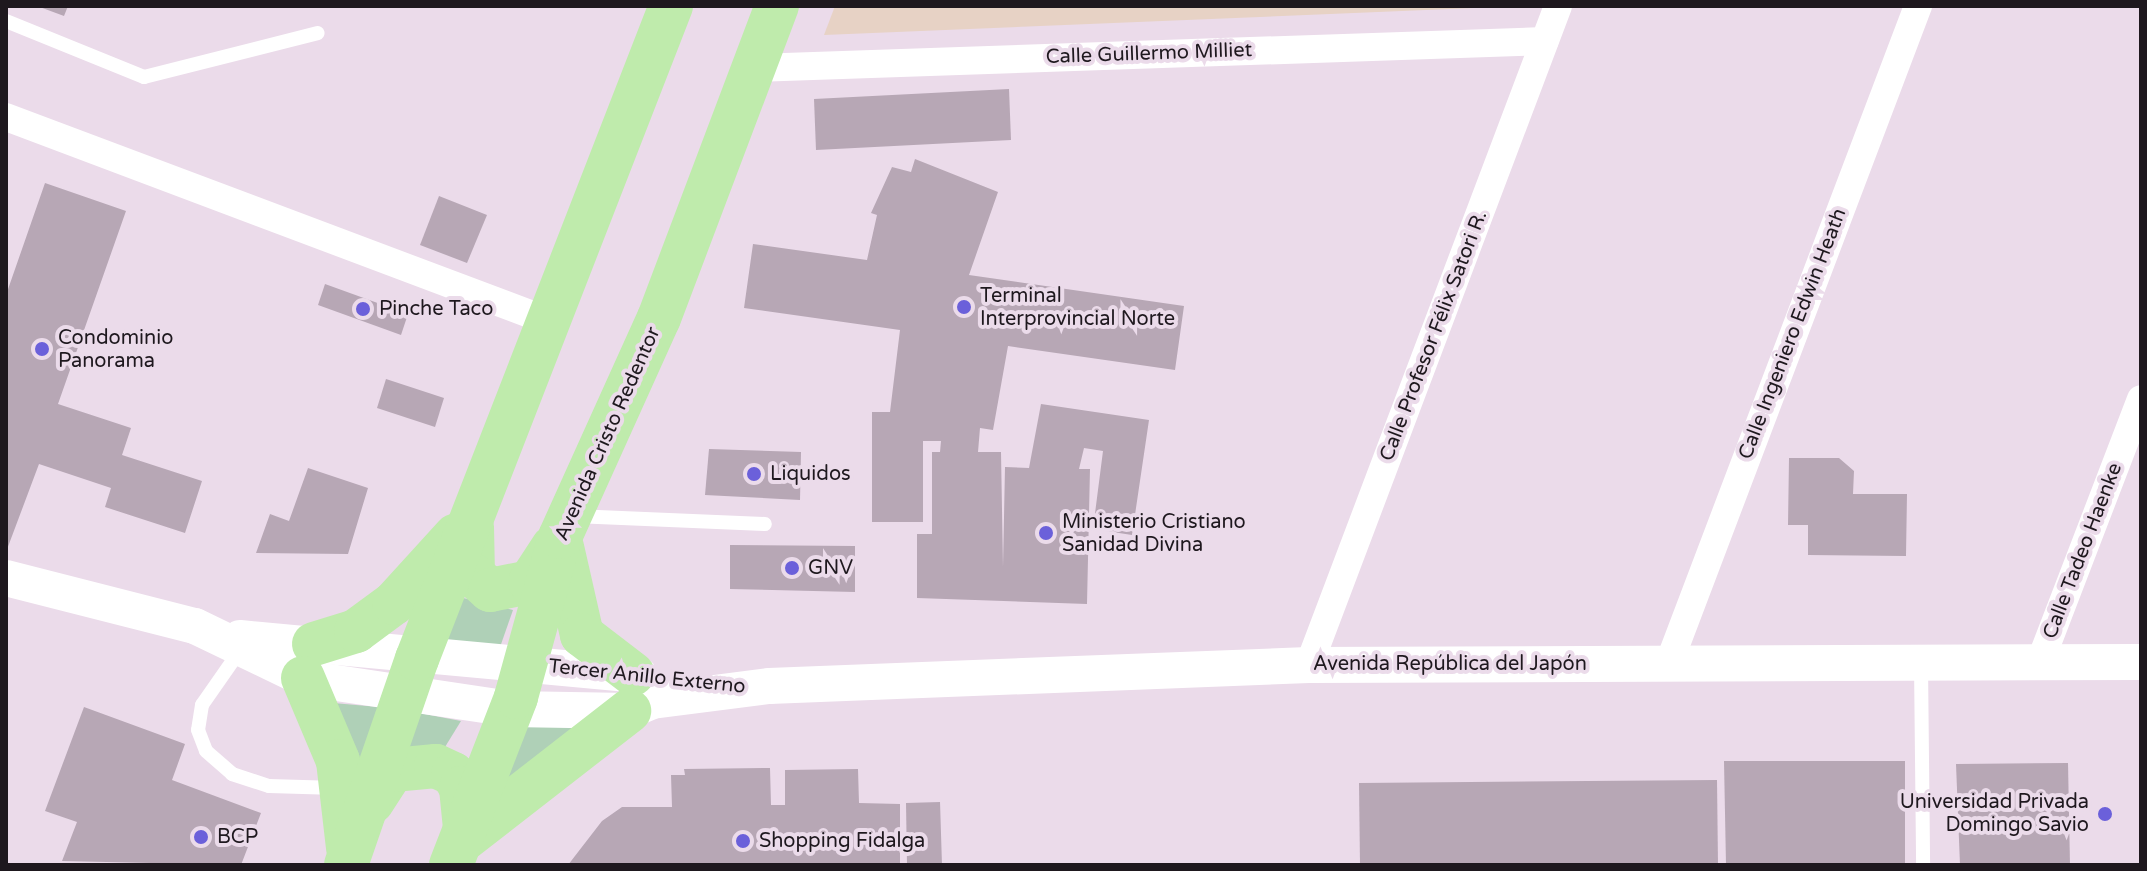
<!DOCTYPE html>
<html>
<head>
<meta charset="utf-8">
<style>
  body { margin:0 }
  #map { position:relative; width:2147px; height:871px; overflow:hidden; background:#ebdbea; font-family:"Varela Round",sans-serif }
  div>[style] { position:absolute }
  .industrial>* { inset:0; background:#e7d2c5 }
  .green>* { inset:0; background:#afd0b7 }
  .building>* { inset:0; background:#b7a7b5 }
  .service>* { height:14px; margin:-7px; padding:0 7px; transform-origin:7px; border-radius:7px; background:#fff }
  .minor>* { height:28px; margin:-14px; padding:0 14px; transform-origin:14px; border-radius:14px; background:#fff }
  .tertiary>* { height:36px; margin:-18px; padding:0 18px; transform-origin:18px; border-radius:18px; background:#fff }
  .primary>* { height:44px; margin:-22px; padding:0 22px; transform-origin:22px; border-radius:22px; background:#bfebac }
  .dots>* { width:22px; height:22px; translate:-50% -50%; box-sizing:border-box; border:4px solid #ebdbea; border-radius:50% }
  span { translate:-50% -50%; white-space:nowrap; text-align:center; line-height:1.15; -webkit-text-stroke:8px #ebdbea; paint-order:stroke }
  .street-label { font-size:20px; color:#1e181e }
  .poi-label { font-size:20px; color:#1e181e }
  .left { translate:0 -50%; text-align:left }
  .right { translate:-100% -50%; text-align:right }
  .frame { position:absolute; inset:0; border:8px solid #1e181e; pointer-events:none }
</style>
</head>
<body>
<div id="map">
  <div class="industrial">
    <div style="clip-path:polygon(835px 6px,1522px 6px,824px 35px)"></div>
  </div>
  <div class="green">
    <div style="clip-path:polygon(459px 597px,513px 610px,499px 650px,444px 642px)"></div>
    <div style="clip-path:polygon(322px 702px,390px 708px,359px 809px)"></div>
    <div style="clip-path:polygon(414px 712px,461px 721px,437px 760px,397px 744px)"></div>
    <div style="clip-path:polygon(519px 719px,591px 727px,479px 809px)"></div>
  </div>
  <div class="building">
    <div style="clip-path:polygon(37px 6px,68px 6px,64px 16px)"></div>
    <div style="clip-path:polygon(1009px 89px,1011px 140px,816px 150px,814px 99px)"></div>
    <div style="clip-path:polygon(915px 159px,998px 192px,969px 275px,1184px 306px,1175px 370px,1008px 346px,993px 430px,980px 428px,978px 452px,1001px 452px,1003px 567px,1005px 467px,1029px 468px,1041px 404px,1149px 420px,1132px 535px,1093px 529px,1103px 451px,1084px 448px,1079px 469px,1090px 469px,1087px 604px,917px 598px,917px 534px,932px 534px,932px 452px,940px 452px,941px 441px,923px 441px,923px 522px,872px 522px,872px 412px,890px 412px,900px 330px,744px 308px,753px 244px,867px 260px,877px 215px,871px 213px,892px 167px,911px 172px)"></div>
    <div style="clip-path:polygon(45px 183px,126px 211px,58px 404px,131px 428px,122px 455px,202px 481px,185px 533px,105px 507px,111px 488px,39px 464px,6px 552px,6px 295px)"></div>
    <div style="clip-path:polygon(439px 196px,487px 215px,467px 263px,420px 245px)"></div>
    <div style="clip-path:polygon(325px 284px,408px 314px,401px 335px,318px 305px)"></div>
    <div style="clip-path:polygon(386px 379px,444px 398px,435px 427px,377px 408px)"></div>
    <div style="clip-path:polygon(709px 449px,801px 452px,800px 500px,705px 495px)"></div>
    <div style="clip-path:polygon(1789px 458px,1839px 458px,1854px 471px,1853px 494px,1907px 494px,1906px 556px,1808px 555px,1808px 525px,1788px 525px)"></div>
    <div style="clip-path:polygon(308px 468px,368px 488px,348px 554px,256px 553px,270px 514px,289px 521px)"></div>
    <div style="clip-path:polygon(730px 545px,855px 546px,855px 592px,730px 589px)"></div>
    <div style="clip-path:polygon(84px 707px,185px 744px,172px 780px,261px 813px,241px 865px,62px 861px,77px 822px,45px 811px)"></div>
    <div style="clip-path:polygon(1724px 761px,1905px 761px,1905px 865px,1726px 865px)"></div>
    <div style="clip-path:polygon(2068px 763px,2070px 865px,1960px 865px,1956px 764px)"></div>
    <div style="clip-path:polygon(770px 768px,771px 805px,785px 805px,785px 770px,858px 769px,859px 803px,900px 804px,900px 865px,568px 865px,602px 821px,622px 807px,672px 807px,671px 775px,685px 775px,684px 769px)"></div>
    <div style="clip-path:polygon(1717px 780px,1718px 865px,1360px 865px,1359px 783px)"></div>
    <div style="clip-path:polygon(940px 802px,942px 865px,907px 865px,906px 803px)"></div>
  </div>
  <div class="service">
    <div style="left:6px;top:21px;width:149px;rotate:22.1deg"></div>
    <div style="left:144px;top:77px;width:179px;rotate:-14.2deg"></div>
    <div style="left:574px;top:516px;width:191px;rotate:2.4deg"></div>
    <div style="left:241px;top:649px;width:68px;rotate:124.9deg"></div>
    <div style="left:202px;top:705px;width:25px;rotate:99deg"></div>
    <div style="left:198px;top:730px;width:22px;rotate:69deg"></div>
    <div style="left:206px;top:751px;width:35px;rotate:41deg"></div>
    <div style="left:232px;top:774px;width:39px;rotate:18deg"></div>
    <div style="left:269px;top:786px;width:68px;rotate:1.7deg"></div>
    <div style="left:1921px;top:663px;width:202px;rotate:89.4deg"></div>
  </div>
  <div class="minor">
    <div style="left:753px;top:68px;width:792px;rotate:-1.95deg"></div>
    <div style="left:6px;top:117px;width:582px;rotate:20.61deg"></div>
    <div style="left:2042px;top:657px;width:276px;rotate:-69deg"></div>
    <div style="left:1669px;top:663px;width:703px;rotate:-69.24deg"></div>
    <div style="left:1309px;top:665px;width:704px;rotate:-69.3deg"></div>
  </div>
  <div class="tertiary">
    <div style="left:6px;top:578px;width:195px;rotate:14.3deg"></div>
    <div style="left:195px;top:626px;width:120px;rotate:25.7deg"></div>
    <div style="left:303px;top:678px;width:210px;rotate:8.5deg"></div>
    <div style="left:511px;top:709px;width:118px;rotate:1deg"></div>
    <div style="left:629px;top:711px;width:25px;rotate:-23deg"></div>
    <div style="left:652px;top:701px;width:118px;rotate:-7.3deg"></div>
    <div style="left:769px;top:686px;width:540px;rotate:-2.23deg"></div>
    <div style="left:1309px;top:665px;width:832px;rotate:-0.21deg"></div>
    <div style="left:240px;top:638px;width:401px;rotate:5.3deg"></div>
  </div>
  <div class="primary">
    <div style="left:472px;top:527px;width:48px;rotate:88.8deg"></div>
    <div style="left:473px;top:575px;width:23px;rotate:41deg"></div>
    <div style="left:490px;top:590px;width:41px;rotate:-11.3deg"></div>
    <div style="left:530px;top:582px;width:42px;rotate:-56.7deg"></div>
    <div style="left:562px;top:547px;width:90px;rotate:77.2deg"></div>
    <div style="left:582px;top:635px;width:64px;rotate:37.4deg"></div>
    <div style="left:314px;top:644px;width:44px;rotate:-17.2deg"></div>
    <div style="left:356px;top:631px;width:47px;rotate:-36.4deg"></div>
    <div style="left:394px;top:603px;width:91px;rotate:-47.7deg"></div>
    <div style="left:303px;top:678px;width:90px;rotate:67.1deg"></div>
    <div style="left:338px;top:761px;width:88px;rotate:83.4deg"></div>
    <div style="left:372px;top:802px;width:38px;rotate:-57deg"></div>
    <div style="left:393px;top:770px;width:43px;rotate:-5.3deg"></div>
    <div style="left:436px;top:766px;width:19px;rotate:25deg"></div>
    <div style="left:453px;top:774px;width:16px;rotate:60deg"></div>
    <div style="left:461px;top:788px;width:40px;rotate:84.3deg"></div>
    <div style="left:462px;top:841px;width:212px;rotate:-37.9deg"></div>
    <div style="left:346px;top:865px;width:218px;rotate:-71deg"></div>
    <div style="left:417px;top:659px;width:701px;rotate:-68.75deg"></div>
    <div style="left:451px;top:865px;width:180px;rotate:-68.8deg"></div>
    <div style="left:516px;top:697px;width:166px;rotate:-74.6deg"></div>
    <div style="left:560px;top:537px;width:240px;rotate:-65.7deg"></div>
    <div style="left:659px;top:318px;width:334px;rotate:-69.3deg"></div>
  </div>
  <div class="dots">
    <div style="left:964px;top:307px;background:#6b60da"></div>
    <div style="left:363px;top:309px;background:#6b60da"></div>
    <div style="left:42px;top:349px;background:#6b60da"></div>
    <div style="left:754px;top:474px;background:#6b60da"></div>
    <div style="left:1046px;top:533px;background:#6b60da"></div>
    <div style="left:792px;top:568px;background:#6b60da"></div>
    <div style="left:2105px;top:814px;background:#6b60da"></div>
    <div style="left:201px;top:837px;background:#6b60da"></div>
    <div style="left:743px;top:841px;background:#6b60da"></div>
  </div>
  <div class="street-label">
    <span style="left:1149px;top:54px;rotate:-2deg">Calle Guillermo Milliet</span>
    <span style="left:1793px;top:334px;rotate:-69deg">Calle Ingeniero Edwin Heath</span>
    <span style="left:1434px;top:336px;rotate:-69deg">Calle Profesor Félix Satori R.</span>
    <span style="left:608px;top:434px;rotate:-66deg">Avenida Cristo Redentor</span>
    <span style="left:2083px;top:551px;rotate:-69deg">Calle Tadeo Haenke</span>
    <span style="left:1450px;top:664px">Avenida República del Japón</span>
    <span style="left:647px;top:677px;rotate:6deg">Tercer Anillo Externo</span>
  </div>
  <div class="poi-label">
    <span class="left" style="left:980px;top:308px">Terminal<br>Interprovincial Norte</span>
    <span class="left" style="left:379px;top:309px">Pinche Taco</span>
    <span class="left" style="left:58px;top:350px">Condominio<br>Panorama</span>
    <span class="left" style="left:770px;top:474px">Liquidos</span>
    <span class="left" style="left:1062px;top:534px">Ministerio Cristiano<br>Sanidad Divina</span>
    <span class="left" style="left:808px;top:568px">GNV</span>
    <span class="right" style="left:2089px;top:814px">Universidad Privada<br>Domingo Savio</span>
    <span class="left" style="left:217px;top:837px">BCP</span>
    <span class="left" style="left:759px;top:841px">Shopping Fidalga</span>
  </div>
  <div class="frame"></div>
</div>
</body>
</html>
